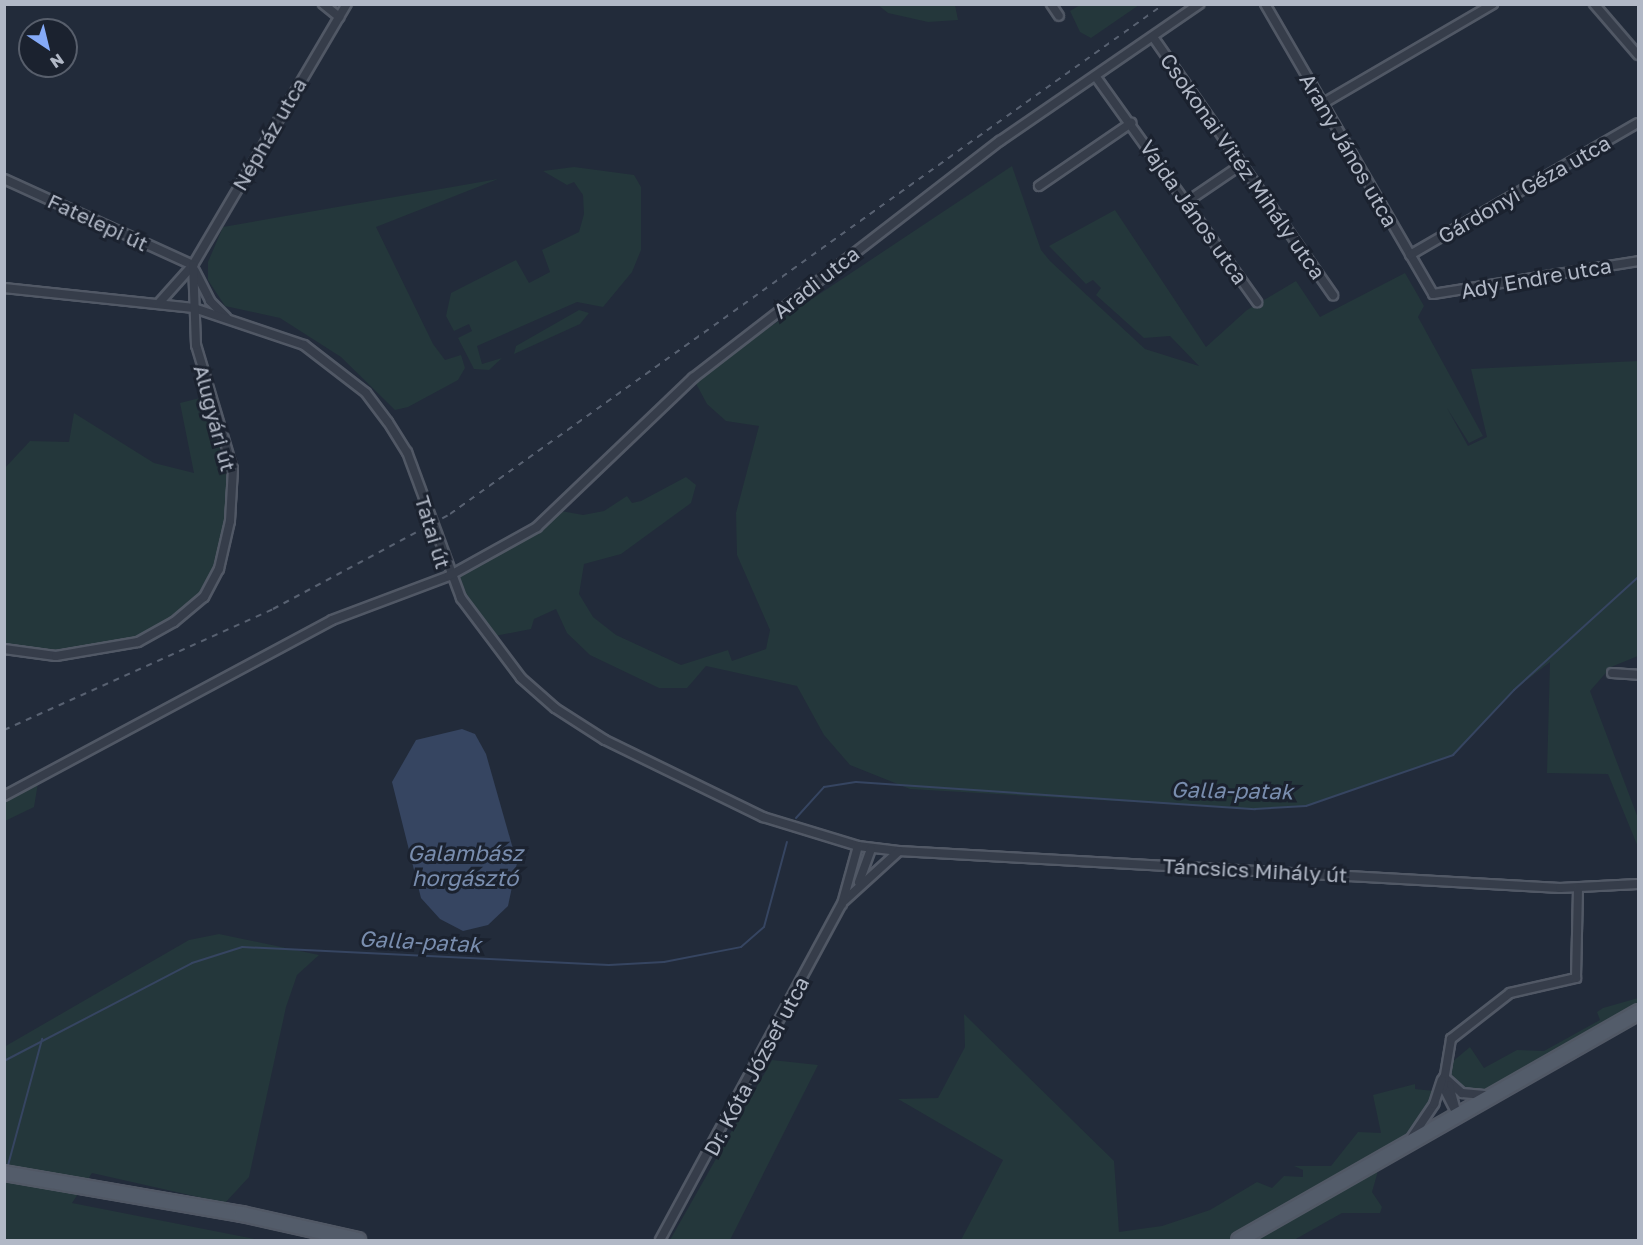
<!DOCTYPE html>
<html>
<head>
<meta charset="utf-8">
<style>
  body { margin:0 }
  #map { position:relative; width:1643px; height:1245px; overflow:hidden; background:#222b3a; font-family:"Golos Text",sans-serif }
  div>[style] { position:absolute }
  .green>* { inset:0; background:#24373b }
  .water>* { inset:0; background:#364561 }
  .stream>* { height:2px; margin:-1px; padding:0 1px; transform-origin:1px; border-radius:1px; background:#364561 }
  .roads { filter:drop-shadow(2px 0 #515865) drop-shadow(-2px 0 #515865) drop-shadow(0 2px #515865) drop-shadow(0 -2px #515865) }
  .minor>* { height:8px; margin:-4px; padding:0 4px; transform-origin:4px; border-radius:4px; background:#363d4a }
  .primary>* { height:14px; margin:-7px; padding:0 7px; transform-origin:7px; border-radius:7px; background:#535c6a }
  .rail>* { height:2px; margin-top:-1px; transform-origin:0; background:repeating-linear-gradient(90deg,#586171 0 6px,transparent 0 12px) }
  span { translate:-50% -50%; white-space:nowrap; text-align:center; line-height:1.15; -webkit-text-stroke:6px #1b222f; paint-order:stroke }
  .street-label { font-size:21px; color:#b1b8c6 }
  .water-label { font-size:22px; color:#798dae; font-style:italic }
  .frame { position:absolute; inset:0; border:6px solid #b1b8c6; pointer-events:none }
  .north { position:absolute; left:18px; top:18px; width:60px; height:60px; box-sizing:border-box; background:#1b222f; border:2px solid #575e6b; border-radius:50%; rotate:145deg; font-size:16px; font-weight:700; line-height:24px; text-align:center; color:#b1b8c6 }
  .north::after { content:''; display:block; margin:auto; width:21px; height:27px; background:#85aaf7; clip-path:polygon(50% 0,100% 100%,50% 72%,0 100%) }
</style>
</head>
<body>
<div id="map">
  <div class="green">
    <div style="clip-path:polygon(878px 5px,955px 5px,958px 20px,928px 22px,888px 13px)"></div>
    <div style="clip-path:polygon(1080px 5px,1080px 4px,1139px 5px,1091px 38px,1080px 32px,1070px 11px)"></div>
    <div style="clip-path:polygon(1012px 166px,1041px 250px,1050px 261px,1145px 349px,1199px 366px,1170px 336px,1144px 338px,1096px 295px,1101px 288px,1093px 280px,1086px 284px,1049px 246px,1115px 210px,1206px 347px,1247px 310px,1296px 281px,1320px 317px,1405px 273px,1424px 306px,1418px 317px,1483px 436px,1469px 443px,1447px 408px,1468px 446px,1487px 437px,1471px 369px,1638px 361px,1638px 656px,1611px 667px,1590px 691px,1638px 818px,1638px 847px,1608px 774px,1547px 773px,1550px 662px,1514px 690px,1453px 755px,1306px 806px,1255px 809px,910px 789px,850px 765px,824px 735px,797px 686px,706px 666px,687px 688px,659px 688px,590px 655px,567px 633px,556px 609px,534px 619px,531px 629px,490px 637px,449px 576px,503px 549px,556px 510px,583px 515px,604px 511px,627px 496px,632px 503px,641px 501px,686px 477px,696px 485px,691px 503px,621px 554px,584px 564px,579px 594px,593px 617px,616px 635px,681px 665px,728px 650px,732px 661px,766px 649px,770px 630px,737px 555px,736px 513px,759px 426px,726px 421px,707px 404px,693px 378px)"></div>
    <div style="clip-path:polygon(574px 167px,634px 175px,641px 187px,641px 250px,632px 272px,603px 307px,577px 302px,477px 346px,482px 364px,502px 358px,489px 370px,474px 369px,458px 338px,472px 331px,469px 324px,454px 331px,446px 316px,451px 293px,516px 260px,529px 283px,550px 272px,542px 250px,579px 232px,584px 214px,583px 195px,574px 182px,567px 185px,543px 171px)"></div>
    <div style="clip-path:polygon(498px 179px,376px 227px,433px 344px,445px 360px,461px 355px,465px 368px,458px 380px,408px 407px,395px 410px,341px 357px,280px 318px,225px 306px,208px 280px,208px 262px,223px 227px)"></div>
    <div style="clip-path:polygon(579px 310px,589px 313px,580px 324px,514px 354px,516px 346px)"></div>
    <div style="clip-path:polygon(208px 396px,233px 469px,230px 521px,219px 569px,204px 597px,138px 642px,56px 656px,5px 649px,4px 469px,30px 441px,69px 442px,74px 413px,154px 463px,194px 473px,180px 403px)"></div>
    <div style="clip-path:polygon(39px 777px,34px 807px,5px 821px,4px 792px)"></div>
    <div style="clip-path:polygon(219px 934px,319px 955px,297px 975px,286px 1007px,249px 1177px,225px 1203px,92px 1173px,72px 1203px,260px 1240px,5px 1240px,4px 1047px,189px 940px)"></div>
    <div style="clip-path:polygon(1638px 998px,1638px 1010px,1479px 1094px,1469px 1094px,1451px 1074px,1452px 1062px,1470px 1047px,1484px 1068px,1517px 1050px,1544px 1051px,1600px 1020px,1597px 1012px,1603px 1008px)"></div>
    <div style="clip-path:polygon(964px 1014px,1114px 1161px,1119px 1232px,1162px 1226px,1210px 1210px,1257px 1182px,1272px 1188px,1284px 1176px,1303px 1177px,1303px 1170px,1294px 1166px,1331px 1166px,1358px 1132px,1381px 1133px,1373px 1095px,1415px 1084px,1415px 1089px,1434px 1091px,1434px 1096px,1418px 1128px,1402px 1142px,1237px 1240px,961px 1240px,1003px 1160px,898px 1099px,938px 1098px,965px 1047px)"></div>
    <div style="clip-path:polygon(772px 1060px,818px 1065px,730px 1240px,670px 1240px)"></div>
    <div style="clip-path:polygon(1378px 1171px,1372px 1192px,1382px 1207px,1380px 1213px,1342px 1213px,1294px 1240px,1255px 1240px)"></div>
  </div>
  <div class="water">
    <div style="clip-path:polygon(462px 729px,475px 734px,486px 754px,517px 863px,508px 906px,488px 925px,463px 931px,440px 919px,421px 898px,392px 782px,416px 740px)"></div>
  </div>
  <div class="stream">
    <div style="left:796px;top:818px;width:42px;rotate:-47.9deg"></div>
    <div style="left:824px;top:787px;width:32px;rotate:-9deg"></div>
    <div style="left:856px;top:782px;width:400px;rotate:3.9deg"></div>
    <div style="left:1255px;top:809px;width:51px;rotate:-3.4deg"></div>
    <div style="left:1306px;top:806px;width:156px;rotate:-19.1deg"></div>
    <div style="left:1453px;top:755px;width:89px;rotate:-46.8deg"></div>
    <div style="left:1514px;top:690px;width:168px;rotate:-42.3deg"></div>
    <div style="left:4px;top:1061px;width:212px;rotate:-27.5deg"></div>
    <div style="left:192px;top:963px;width:52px;rotate:-17.7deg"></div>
    <div style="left:242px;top:947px;width:367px;rotate:2.8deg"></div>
    <div style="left:609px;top:965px;width:55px;rotate:-3.1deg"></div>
    <div style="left:664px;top:962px;width:78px;rotate:-11deg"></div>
    <div style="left:741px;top:947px;width:30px;rotate:-41deg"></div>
    <div style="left:764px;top:927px;width:88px;rotate:-74.9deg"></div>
    <div style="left:7px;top:1169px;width:135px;rotate:-74.9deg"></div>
  </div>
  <div class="roads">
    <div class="minor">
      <div style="left:323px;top:4px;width:21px;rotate:39deg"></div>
      <div style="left:1051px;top:4px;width:14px;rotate:56deg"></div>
      <div style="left:1265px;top:4px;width:335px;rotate:59.9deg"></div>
      <div style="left:1433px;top:294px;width:208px;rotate:-9.1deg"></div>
      <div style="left:1594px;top:4px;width:67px;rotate:49.2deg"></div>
      <div style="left:1153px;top:37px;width:315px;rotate:55.1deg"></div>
      <div style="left:1096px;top:77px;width:277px;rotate:54.4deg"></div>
      <div style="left:1322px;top:104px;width:198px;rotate:-30.3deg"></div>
      <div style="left:4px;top:179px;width:208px;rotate:24.5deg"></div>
      <div style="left:1039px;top:186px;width:112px;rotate:-34.4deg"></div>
      <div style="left:1188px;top:201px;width:64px;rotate:-34.2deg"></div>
      <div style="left:1410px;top:255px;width:263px;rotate:-30.1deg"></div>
      <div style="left:195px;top:271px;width:34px;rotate:63deg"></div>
      <div style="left:210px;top:301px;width:23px;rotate:45deg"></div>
      <div style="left:4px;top:288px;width:191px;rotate:6deg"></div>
      <div style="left:194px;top:308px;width:116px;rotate:18.6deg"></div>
      <div style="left:304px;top:345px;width:78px;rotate:37.7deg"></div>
      <div style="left:366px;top:393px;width:36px;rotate:53deg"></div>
      <div style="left:388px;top:422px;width:36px;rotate:58deg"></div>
      <div style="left:407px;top:452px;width:156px;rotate:69.7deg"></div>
      <div style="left:461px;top:598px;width:100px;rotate:53.1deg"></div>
      <div style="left:521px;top:678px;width:45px;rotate:41.4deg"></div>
      <div style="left:555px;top:708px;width:59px;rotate:32.6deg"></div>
      <div style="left:605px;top:740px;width:176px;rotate:26deg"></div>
      <div style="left:763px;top:817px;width:99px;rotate:17deg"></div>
      <div style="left:858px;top:846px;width:41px;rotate:7deg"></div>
      <div style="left:899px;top:851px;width:662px;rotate:3.2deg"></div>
      <div style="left:1560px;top:888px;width:78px;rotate:-2.9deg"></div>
      <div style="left:159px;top:303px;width:51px;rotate:-48.2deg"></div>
      <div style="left:193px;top:265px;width:303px;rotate:-59.5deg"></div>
      <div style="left:4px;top:649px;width:52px;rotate:7.7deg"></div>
      <div style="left:56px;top:656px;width:83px;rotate:-9.7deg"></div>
      <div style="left:138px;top:642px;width:41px;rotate:-29.1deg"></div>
      <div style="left:174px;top:622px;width:39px;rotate:-40deg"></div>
      <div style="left:204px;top:597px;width:32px;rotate:-62deg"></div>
      <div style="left:219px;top:569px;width:49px;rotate:-77.1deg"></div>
      <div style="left:230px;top:521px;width:52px;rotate:-86.7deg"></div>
      <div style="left:233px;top:469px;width:129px;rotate:-106.6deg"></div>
      <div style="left:196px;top:345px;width:80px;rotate:-92.1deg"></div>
      <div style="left:1612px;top:673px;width:26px;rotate:4deg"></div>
      <div style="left:4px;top:796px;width:372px;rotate:-28.2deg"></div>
      <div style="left:332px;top:620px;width:125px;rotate:-20.6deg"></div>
      <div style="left:449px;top:576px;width:101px;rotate:-29.1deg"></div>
      <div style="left:537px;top:527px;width:216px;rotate:-43.7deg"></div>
      <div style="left:693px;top:378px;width:388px;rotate:-37.7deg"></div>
      <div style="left:1000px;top:141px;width:242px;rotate:-34.5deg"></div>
      <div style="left:859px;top:882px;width:35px;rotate:-70deg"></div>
      <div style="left:844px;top:901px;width:74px;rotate:-42.3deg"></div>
      <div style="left:1444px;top:1077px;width:24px;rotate:42deg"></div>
      <div style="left:1462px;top:1093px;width:25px;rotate:5deg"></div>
      <div style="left:1449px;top:1085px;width:28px;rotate:75deg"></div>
      <div style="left:1456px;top:1112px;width:28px;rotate:-117deg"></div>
      <div style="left:1443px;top:1087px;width:49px;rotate:-80.5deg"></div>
      <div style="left:1451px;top:1039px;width:75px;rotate:-37.9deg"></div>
      <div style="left:1510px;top:993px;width:68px;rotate:-12.8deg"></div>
      <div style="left:1576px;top:978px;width:90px;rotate:-88.7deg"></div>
      <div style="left:1412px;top:1137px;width:40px;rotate:-56deg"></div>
      <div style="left:1434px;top:1104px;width:25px;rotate:-72deg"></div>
      <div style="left:660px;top:1240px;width:382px;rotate:-61.6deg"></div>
      <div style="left:842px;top:904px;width:60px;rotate:-74.6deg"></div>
    </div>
    <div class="primary">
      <div style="left:4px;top:1173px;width:242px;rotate:9.8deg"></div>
      <div style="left:242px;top:1214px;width:119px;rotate:12.6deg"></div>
      <div style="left:1239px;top:1240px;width:460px;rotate:-29.7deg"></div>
    </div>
  </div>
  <div class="rail">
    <div style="left:4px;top:730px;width:295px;rotate:-24.2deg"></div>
    <div style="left:273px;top:609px;width:201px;rotate:-28.2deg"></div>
    <div style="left:450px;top:514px;width:877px;rotate:-35.54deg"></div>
  </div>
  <div class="street-label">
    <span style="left:269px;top:134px;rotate:-60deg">Népház utca</span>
    <span style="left:1349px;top:150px;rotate:60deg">Arany János utca</span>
    <span style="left:1243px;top:166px;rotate:55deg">Csokonai Vitéz Mihály utca</span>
    <span style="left:1524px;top:189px;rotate:-30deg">Gárdonyi Géza utca</span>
    <span style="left:1194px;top:212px;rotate:55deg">Vajda János utca</span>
    <span style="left:98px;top:222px;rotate:25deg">Fatelepi út</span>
    <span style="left:1536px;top:278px;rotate:-10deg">Ady Endre utca</span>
    <span style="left:816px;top:282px;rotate:-38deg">Aradi utca</span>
    <span style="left:215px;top:418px;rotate:75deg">Alugyári út</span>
    <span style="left:433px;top:532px;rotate:73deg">Tatai út</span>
    <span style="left:1255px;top:870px;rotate:3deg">Táncsics Mihály út</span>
    <span style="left:756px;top:1066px;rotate:-62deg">Dr. Kóta József utca</span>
  </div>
  <div class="water-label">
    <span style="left:1232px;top:790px;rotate:1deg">Galla-patak</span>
    <span style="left:465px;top:865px">Galambász<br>horgásztó</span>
    <span style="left:420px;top:941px;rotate:3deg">Galla-patak</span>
  </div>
  <div class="frame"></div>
  <div class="north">N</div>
</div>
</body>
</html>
